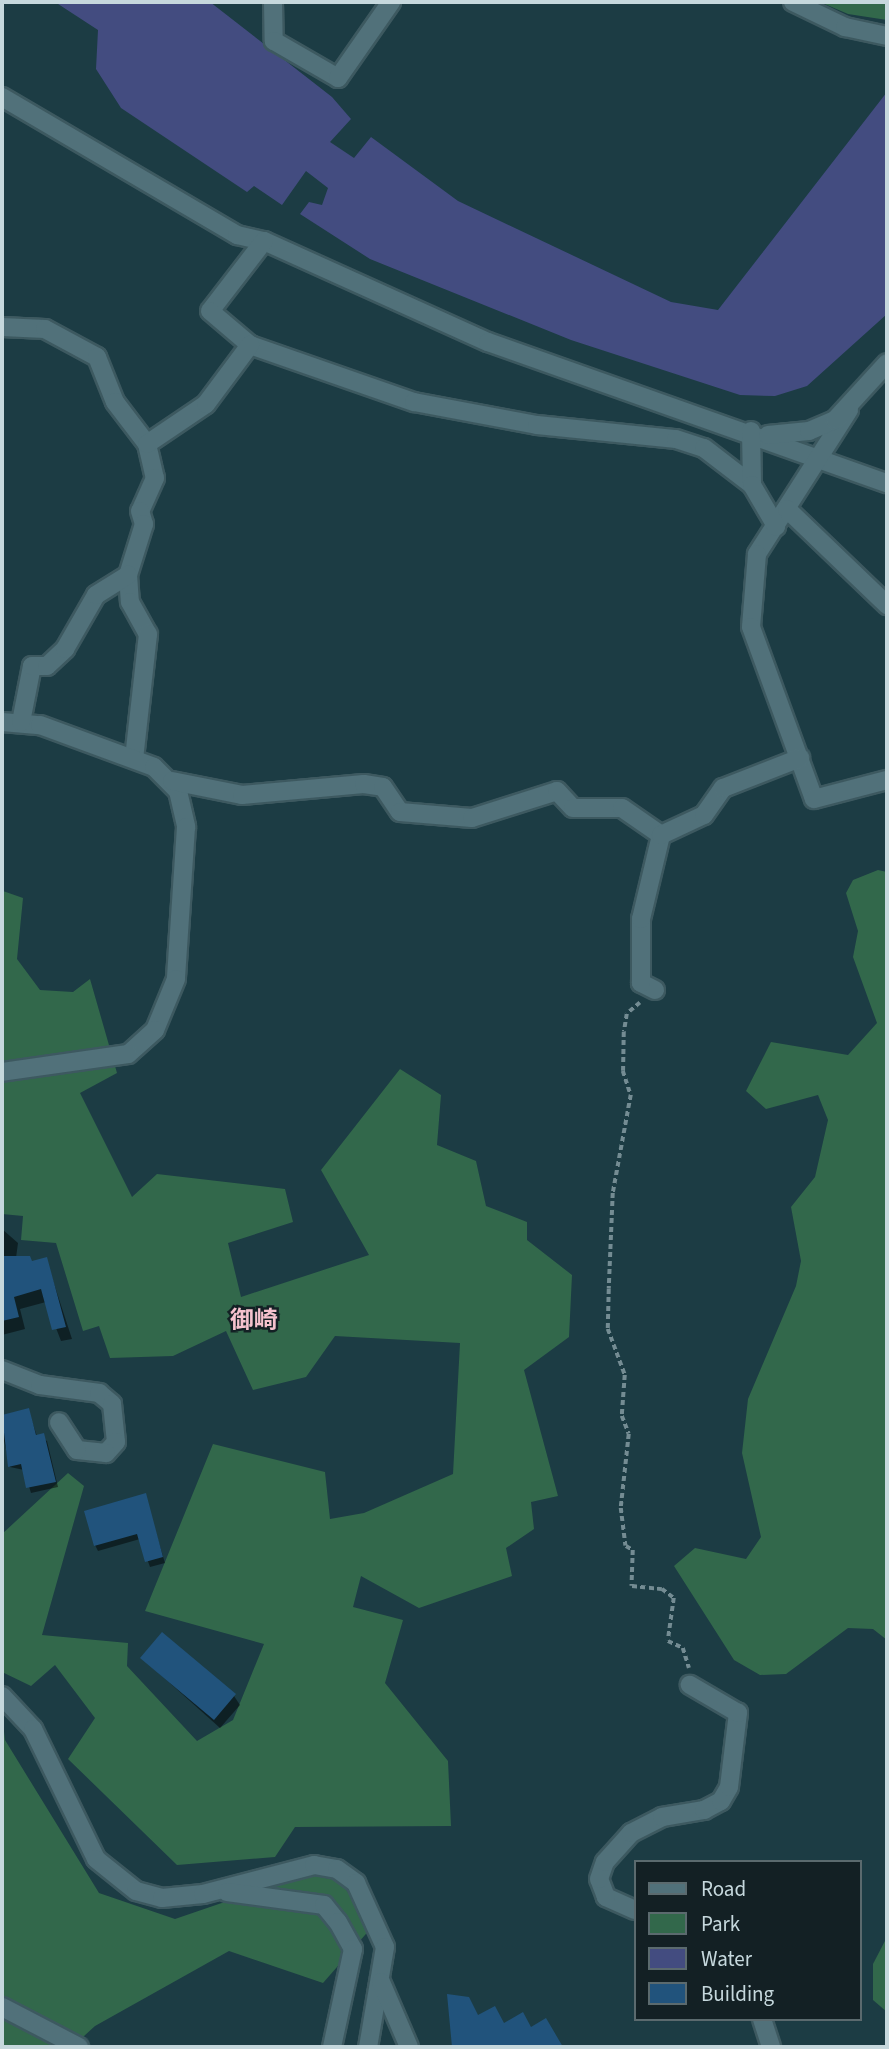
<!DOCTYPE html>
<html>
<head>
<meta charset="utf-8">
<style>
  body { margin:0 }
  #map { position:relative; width:889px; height:2049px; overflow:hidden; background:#1c3c44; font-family:"Source Sans 3","Noto Sans JP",sans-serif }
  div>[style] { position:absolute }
  .green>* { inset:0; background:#32684b }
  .water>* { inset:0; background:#434c80 }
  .shadow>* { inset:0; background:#0007 }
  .building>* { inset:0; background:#21537c }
  .path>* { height:3.5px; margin-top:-1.75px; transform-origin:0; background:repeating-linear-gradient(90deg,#748c93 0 5px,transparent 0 8.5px) }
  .roads { filter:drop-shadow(2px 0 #3d5960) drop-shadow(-2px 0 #3d5960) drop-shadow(0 2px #3d5960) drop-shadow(0 -2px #3d5960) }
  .minor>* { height:18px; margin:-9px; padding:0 9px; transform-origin:9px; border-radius:9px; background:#51717a }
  span { translate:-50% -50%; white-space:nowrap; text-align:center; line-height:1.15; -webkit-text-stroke:5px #132024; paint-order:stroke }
  .quarter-label { font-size:24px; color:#f5c2ce; font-weight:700 }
  .frame { position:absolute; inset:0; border:4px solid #c6d8dd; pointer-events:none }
  .legend { position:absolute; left:634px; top:1860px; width:228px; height:161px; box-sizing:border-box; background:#132024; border:2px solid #5b6a6e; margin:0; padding:9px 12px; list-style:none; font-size:21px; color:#c6d8dd }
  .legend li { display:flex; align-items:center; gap:14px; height:35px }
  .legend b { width:35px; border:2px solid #5b6a6e }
</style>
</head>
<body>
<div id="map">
  <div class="green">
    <div style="clip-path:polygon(820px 2px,887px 2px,887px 20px,848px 14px)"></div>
    <div style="clip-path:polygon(878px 870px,887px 872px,887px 1640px,873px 1629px,848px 1628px,786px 1674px,760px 1675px,734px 1660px,674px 1566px,695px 1548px,746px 1559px,761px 1537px,742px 1453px,748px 1399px,796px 1286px,801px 1261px,791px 1207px,815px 1177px,828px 1120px,818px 1095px,766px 1109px,746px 1091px,771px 1042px,848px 1055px,877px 1023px,853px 957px,858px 931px,846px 893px,853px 880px)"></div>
    <div style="clip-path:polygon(3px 891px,23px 898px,17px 959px,40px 990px,73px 992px,90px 979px,117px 1073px,80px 1093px,132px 1197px,157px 1174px,285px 1189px,293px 1222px,228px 1243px,241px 1297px,369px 1255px,321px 1170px,400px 1069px,441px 1095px,437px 1145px,476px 1161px,486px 1206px,527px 1222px,527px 1240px,572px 1275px,569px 1337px,524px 1370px,558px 1496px,531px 1502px,534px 1529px,506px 1548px,512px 1576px,419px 1608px,361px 1576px,353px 1607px,403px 1620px,385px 1683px,448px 1761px,451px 1826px,295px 1827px,275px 1857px,177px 1865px,68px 1759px,95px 1718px,55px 1665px,31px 1686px,2px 1672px,2px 1534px,68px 1473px,84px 1486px,42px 1635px,128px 1643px,127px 1666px,197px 1741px,233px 1720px,264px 1644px,145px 1611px,213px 1444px,325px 1472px,330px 1519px,364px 1513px,453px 1474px,460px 1343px,335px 1336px,306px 1377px,253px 1390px,226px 1331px,173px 1356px,110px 1358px,99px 1326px,83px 1331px,56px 1243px,21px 1240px,23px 1216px,2px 1214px)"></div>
    <div style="clip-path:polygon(2px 1714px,5px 1740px,99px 1893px,175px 1919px,306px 1874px,340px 1881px,372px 1927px,323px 1983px,229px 1951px,95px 2026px,72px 2047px,2px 2047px)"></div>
    <div style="clip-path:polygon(887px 1937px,887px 2012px,873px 2000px,873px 1964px)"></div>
  </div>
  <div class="water">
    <div style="clip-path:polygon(55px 2px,210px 2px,332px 97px,351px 119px,330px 142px,354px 158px,371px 137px,458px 201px,671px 302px,718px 310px,887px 92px,887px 314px,807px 386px,775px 396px,740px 395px,571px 340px,370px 259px,300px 214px,309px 202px,322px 205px,328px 188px,306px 171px,282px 205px,254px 186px,247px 192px,121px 108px,96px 69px,98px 30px)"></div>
  </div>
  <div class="shadow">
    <div style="clip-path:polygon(2px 1229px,18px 1243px,16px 1258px,32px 1263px,46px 1259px,72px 1339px,61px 1341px,46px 1302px,20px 1309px,25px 1329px,2px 1335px)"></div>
    <div style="clip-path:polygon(28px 1410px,37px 1436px,47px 1441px,58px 1487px,31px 1493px,24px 1470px,10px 1467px,2px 1432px,2px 1416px)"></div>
    <div style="clip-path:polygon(145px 1496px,165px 1563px,150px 1567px,140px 1539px,98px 1551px,95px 1545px)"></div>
    <div style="clip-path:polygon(142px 1658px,234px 1696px,240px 1705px,220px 1728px)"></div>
    <div style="clip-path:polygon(449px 1996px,478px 2017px,504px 2025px,530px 2029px,546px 2021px,561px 2047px,457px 2047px)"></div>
  </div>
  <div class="building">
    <div style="clip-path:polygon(2px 1256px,30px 1256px,32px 1261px,47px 1257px,66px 1327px,52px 1330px,41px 1289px,14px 1297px,19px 1317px,2px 1321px)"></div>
    <div style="clip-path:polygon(29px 1408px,36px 1435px,44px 1433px,56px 1482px,26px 1488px,21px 1464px,8px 1467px,2px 1415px)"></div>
    <div style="clip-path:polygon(146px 1493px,163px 1557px,145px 1562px,137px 1534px,94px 1546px,84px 1511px)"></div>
    <div style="clip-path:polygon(162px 1632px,236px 1694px,214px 1720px,140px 1658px)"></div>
    <div style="clip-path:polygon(447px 1994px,469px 1997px,478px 2015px,495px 2006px,504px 2023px,523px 2012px,531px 2027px,546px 2018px,563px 2047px,452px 2047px)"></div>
  </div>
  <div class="path">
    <div style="left:640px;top:1003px;width:17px;rotate:140deg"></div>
    <div style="left:627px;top:1014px;width:18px;rotate:99deg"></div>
    <div style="left:624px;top:1032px;width:39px;rotate:91deg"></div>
    <div style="left:623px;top:1071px;width:25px;rotate:72deg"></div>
    <div style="left:631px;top:1095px;width:100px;rotate:100.4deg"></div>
    <div style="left:613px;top:1193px;width:96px;rotate:92.4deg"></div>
    <div style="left:609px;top:1289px;width:40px;rotate:91.4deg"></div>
    <div style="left:608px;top:1329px;width:49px;rotate:69.7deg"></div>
    <div style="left:625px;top:1375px;width:41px;rotate:94.2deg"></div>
    <div style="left:622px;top:1416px;width:19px;rotate:69deg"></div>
    <div style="left:629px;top:1434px;width:74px;rotate:96.2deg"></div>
    <div style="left:621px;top:1508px;width:38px;rotate:83deg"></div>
    <div style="left:626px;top:1546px;width:8px;rotate:30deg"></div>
    <div style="left:633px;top:1550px;width:36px;rotate:92deg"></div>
    <div style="left:632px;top:1586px;width:30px;rotate:6deg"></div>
    <div style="left:662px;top:1589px;width:15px;rotate:37deg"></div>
    <div style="left:674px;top:1598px;width:43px;rotate:97.9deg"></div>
    <div style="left:668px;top:1641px;width:17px;rotate:25deg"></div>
    <div style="left:683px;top:1648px;width:21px;rotate:73deg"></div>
  </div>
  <div class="roads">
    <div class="minor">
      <div style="left:273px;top:2px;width:39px;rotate:89deg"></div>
      <div style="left:274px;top:41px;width:74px;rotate:30deg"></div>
      <div style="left:338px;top:78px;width:93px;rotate:-55.1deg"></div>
      <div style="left:793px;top:2px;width:58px;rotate:25.7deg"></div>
      <div style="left:845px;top:27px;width:43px;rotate:12.1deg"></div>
      <div style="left:2px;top:97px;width:273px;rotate:30.4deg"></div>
      <div style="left:237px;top:235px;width:28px;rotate:13deg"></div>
      <div style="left:264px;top:241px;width:246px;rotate:24.3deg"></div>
      <div style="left:488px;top:342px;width:423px;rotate:19.5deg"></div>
      <div style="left:264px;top:241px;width:88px;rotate:127.6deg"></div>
      <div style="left:210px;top:311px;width:52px;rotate:40.4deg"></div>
      <div style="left:250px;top:345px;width:174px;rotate:19.2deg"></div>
      <div style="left:414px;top:402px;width:125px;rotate:10.6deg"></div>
      <div style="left:537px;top:425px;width:140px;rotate:5.8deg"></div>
      <div style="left:676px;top:439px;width:29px;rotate:18deg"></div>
      <div style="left:704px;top:448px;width:61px;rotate:37.6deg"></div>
      <div style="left:2px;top:327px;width:43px;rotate:2.7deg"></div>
      <div style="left:45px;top:329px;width:59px;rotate:28.3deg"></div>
      <div style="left:97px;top:357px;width:48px;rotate:68.2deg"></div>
      <div style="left:115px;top:402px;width:53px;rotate:52.7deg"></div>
      <div style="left:147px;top:444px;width:35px;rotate:77deg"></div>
      <div style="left:155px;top:478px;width:36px;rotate:114deg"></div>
      <div style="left:140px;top:511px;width:14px;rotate:73deg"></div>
      <div style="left:144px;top:524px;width:53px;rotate:107.4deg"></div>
      <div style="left:128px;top:575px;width:27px;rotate:86deg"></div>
      <div style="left:130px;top:602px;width:37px;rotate:61deg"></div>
      <div style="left:148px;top:634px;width:125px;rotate:96.4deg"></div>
      <div style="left:849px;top:410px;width:171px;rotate:122.6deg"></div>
      <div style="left:757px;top:554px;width:73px;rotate:94.7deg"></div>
      <div style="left:751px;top:627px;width:183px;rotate:69.9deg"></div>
      <div style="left:814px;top:799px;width:75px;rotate:-14.6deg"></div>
      <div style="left:751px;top:431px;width:54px;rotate:88.9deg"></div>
      <div style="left:752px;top:485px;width:48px;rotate:59.7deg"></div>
      <div style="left:768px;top:435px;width:41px;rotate:-5.6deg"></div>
      <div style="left:809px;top:431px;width:28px;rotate:-23deg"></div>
      <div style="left:835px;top:420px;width:77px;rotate:-47.6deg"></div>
      <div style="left:147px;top:444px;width:71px;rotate:-34.1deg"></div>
      <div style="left:206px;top:404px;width:74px;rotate:-53.3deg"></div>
      <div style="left:787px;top:509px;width:139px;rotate:43.8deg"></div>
      <div style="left:2px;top:722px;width:38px;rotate:5deg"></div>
      <div style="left:40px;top:725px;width:121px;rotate:20.2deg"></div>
      <div style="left:154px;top:767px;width:34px;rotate:45deg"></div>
      <div style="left:178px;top:791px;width:37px;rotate:77deg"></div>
      <div style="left:186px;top:827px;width:152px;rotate:93.8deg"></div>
      <div style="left:176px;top:979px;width:55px;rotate:112.4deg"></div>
      <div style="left:155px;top:1030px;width:36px;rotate:138deg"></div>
      <div style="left:128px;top:1054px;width:127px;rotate:171.9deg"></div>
      <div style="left:21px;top:722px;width:57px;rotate:-78.9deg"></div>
      <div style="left:32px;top:666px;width:15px"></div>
      <div style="left:47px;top:666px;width:25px;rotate:-43deg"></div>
      <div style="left:65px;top:649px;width:62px;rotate:-60.1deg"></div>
      <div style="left:96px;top:595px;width:38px;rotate:-32deg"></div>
      <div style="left:172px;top:781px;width:71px;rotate:11.3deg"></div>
      <div style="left:242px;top:795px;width:122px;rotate:-5.2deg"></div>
      <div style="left:364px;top:784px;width:19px;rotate:9deg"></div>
      <div style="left:383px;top:787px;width:30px;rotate:56deg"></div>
      <div style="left:400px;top:812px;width:72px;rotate:4.8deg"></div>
      <div style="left:472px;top:818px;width:89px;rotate:-17.6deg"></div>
      <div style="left:557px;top:791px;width:23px;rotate:47deg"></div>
      <div style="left:573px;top:808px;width:49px"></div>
      <div style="left:622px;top:808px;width:47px;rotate:34.7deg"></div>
      <div style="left:655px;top:990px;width:16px;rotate:-153deg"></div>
      <div style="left:641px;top:983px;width:64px;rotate:-90deg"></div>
      <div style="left:641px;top:919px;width:86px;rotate:-76.6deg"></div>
      <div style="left:661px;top:835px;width:47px;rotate:-24.9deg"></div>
      <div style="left:704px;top:815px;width:33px;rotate:-55deg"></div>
      <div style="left:723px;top:788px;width:83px;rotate:-21.3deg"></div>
      <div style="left:2px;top:1370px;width:41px;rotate:21.5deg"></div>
      <div style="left:40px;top:1385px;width:60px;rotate:7.7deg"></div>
      <div style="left:99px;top:1393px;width:17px;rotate:40deg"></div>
      <div style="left:112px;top:1404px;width:38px;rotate:84deg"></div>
      <div style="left:116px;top:1442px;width:15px;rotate:132deg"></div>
      <div style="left:106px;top:1453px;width:29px;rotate:-174deg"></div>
      <div style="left:77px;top:1450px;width:33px;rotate:-123deg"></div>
      <div style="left:2px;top:1696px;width:45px;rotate:46.8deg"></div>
      <div style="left:33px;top:1729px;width:144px;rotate:64.1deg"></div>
      <div style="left:96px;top:1859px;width:51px;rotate:38.7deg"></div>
      <div style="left:136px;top:1891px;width:27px;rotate:15deg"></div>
      <div style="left:162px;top:1898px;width:41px;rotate:-5.6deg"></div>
      <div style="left:203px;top:1894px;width:115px;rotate:-14.6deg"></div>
      <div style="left:314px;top:1865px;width:23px;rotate:10deg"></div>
      <div style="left:337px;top:1869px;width:24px;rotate:36deg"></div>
      <div style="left:356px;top:1883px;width:70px;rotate:65.6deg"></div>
      <div style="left:385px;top:1947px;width:101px;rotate:99.6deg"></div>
      <div style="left:227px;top:1892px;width:98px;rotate:7.6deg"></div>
      <div style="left:324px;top:1905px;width:22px;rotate:51deg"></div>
      <div style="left:338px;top:1922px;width:31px;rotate:61deg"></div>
      <div style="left:353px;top:1949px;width:100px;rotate:102.1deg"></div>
      <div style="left:635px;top:1910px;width:32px;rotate:-156deg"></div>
      <div style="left:606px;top:1897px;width:19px;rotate:-111deg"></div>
      <div style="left:599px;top:1879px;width:18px;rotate:-71deg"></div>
      <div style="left:605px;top:1862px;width:39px;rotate:-48deg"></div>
      <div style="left:631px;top:1833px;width:35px;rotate:-27deg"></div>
      <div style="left:662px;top:1817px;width:43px;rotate:-9.5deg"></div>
      <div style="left:704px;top:1810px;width:19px;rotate:-28deg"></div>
      <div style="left:721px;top:1801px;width:16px;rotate:-60deg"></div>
      <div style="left:729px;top:1787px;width:75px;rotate:-83.1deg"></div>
      <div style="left:738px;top:1713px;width:56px;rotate:-149.7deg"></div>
      <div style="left:381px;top:1982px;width:71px;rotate:66.7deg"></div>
      <div style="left:2px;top:2007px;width:87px;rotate:27.5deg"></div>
      <div style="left:762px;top:2019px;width:29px;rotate:72deg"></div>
    </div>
  </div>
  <div class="quarter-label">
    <span style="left:254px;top:1321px">御崎</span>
  </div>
  <div class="frame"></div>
  <ul class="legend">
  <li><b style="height:9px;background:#51717a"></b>Road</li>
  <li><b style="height:19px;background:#32684b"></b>Park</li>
  <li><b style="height:19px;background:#434c80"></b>Water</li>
  <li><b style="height:19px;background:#21537c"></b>Building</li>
  </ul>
</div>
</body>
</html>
